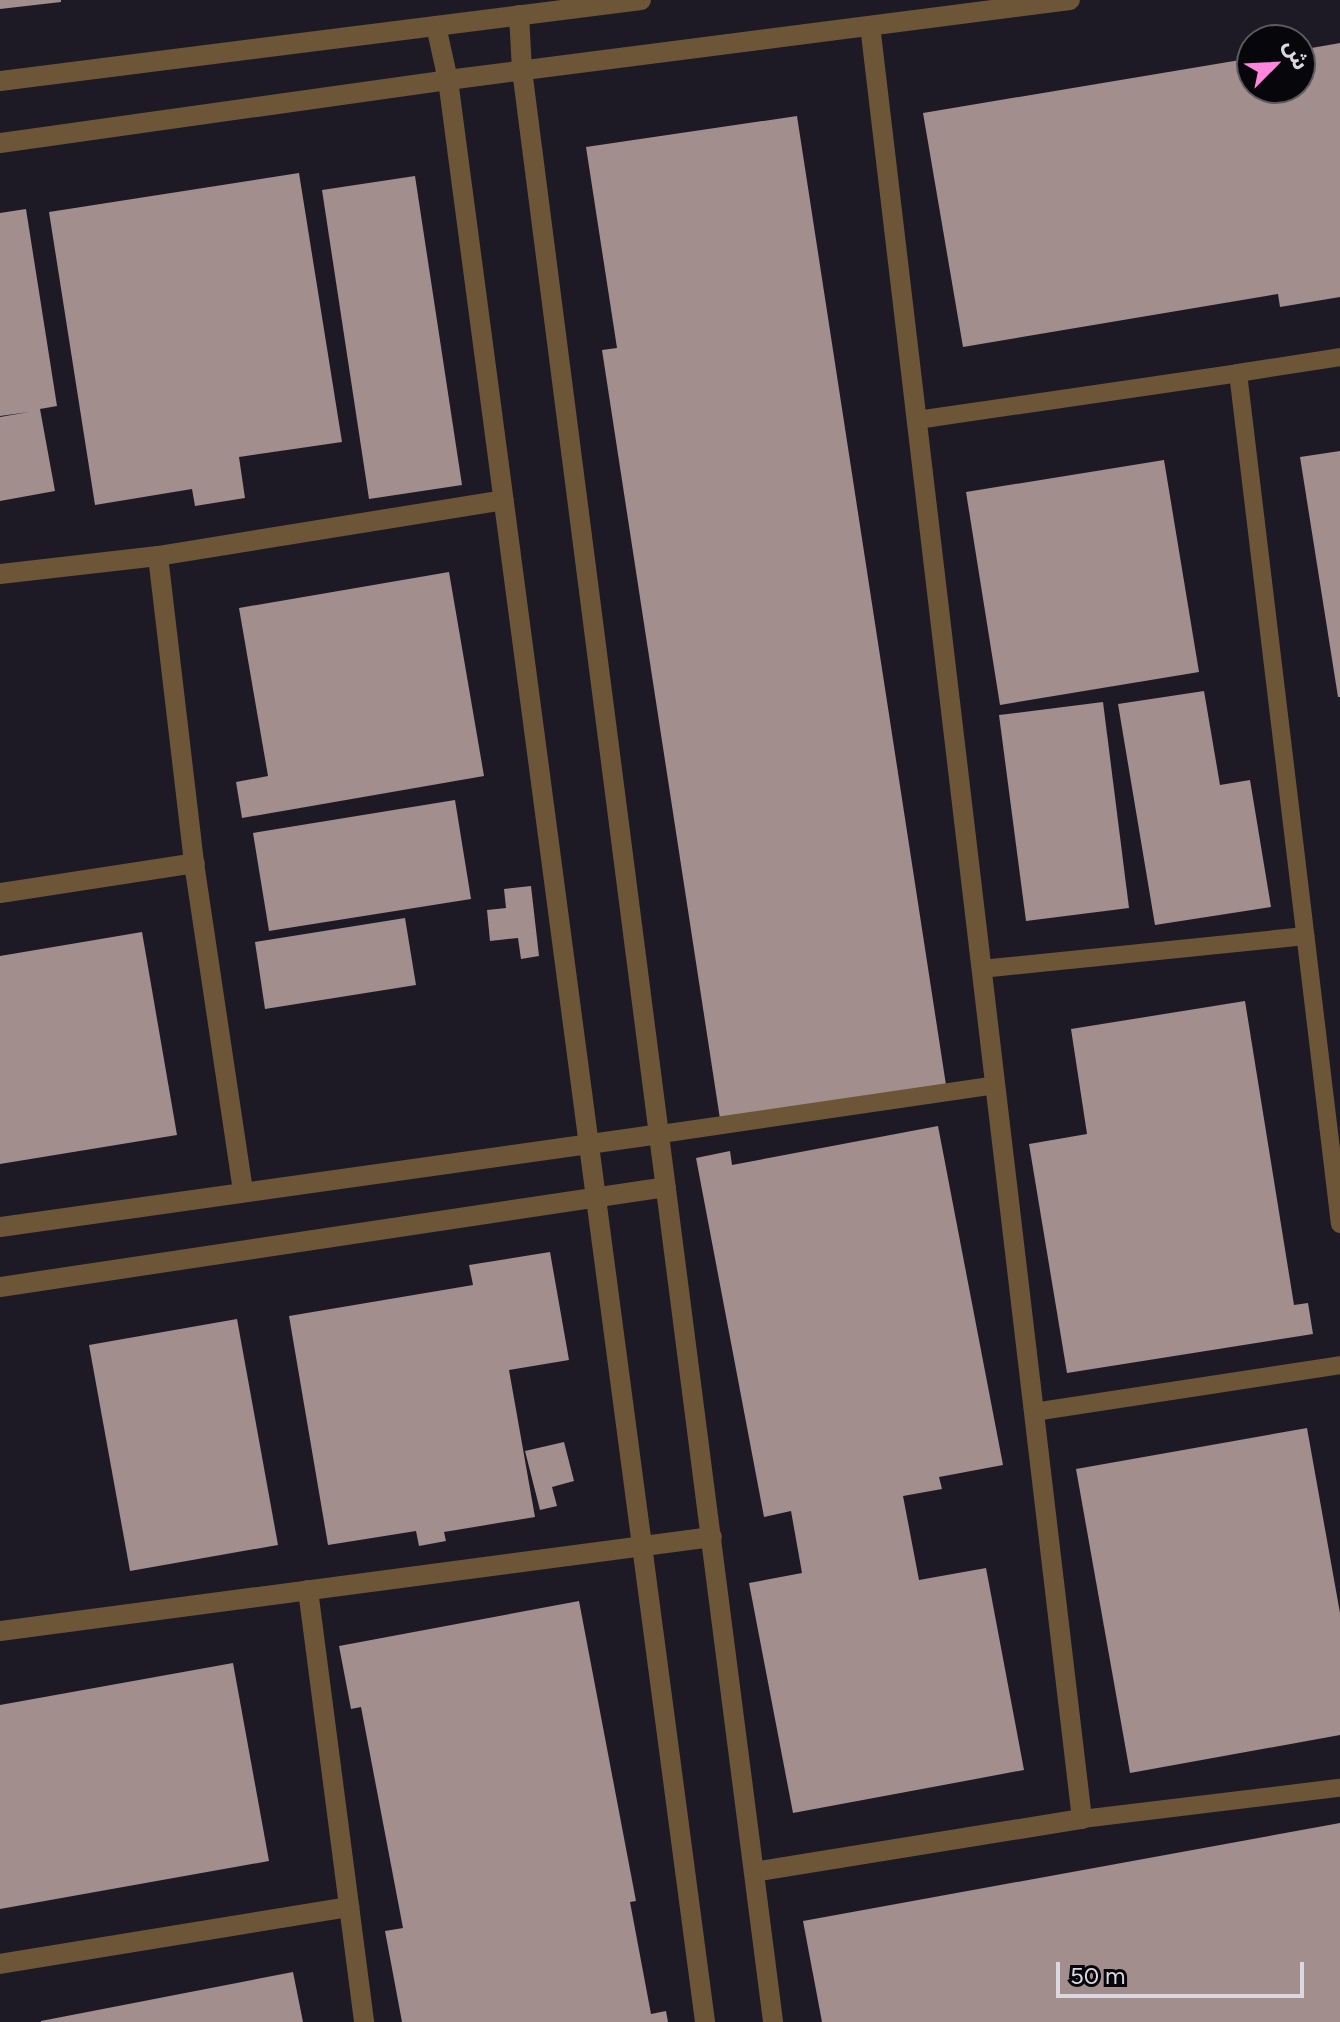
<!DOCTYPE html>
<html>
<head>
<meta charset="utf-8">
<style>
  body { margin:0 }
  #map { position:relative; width:1340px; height:2022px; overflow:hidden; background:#1e1a25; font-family:Figtree,"Noto Sans Arabic",sans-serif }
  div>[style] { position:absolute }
  .building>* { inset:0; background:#a18e8d }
  .service>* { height:18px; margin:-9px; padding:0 9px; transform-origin:9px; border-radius:9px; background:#6d5638 }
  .minor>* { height:20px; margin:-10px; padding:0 10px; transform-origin:10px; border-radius:10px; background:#6d5638 }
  span { translate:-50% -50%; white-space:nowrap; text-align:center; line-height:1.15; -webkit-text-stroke:8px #07060a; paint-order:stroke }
  .north { position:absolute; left:1236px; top:24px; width:80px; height:80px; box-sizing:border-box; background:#07060a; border:2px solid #5c5a60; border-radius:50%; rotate:66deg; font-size:22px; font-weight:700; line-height:32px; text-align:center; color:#dbd8e1 }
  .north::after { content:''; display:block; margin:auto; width:28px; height:36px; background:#ff85df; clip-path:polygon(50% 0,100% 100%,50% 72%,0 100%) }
  .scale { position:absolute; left:1056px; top:1962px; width:248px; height:36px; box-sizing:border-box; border:4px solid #dbd8e1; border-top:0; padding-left:10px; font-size:24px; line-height:28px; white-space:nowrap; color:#dbd8e1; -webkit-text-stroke:6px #07060a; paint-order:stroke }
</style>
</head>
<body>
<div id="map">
  <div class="building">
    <div style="clip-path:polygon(0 0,61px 0,61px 2px,0 9px)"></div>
    <div style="clip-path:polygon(1340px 43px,1340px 297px,1280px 307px,1278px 294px,963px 347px,923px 113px,1252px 58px,1252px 88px,1300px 88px,1300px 50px)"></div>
    <div style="clip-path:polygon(797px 116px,946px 1085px,720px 1119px,602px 350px,617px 348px,586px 147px)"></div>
    <div style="clip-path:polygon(299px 173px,342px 442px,239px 457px,245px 498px,195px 506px,192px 489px,95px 505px,49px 212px)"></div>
    <div style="clip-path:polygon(415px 176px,462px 485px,369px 499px,322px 190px)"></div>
    <div style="clip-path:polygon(26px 209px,57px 406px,40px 409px,55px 491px,0 501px,0 417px,29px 412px,0 416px,0 213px)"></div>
    <div style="clip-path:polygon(1340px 451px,1340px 697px,1338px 697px,1300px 457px)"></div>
    <div style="clip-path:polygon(1164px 460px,1199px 672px,1000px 705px,966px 492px)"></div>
    <div style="clip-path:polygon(449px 572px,484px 776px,242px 818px,236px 782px,268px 776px,239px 608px)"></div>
    <div style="clip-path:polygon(1204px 691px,1220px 785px,1250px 780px,1271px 907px,1155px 925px,1118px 704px)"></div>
    <div style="clip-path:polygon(1103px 702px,1129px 908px,1026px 921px,999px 715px)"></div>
    <div style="clip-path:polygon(455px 800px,471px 899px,269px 931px,253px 833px)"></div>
    <div style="clip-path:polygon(531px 886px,539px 956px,521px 959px,518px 938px,490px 941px,487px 910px,506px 908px,504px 889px)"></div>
    <div style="clip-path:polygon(405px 918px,416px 985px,265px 1009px,255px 942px)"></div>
    <div style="clip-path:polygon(142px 932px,177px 1135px,0 1164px,0 956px)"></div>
    <div style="clip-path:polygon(1245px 1001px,1294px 1305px,1308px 1303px,1313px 1334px,1067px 1373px,1029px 1144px,1087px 1134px,1071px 1029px)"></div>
    <div style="clip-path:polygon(938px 1126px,1003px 1465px,939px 1477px,942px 1489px,903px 1496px,919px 1580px,986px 1568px,1024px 1770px,793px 1813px,749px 1583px,802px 1573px,791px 1511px,764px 1517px,696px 1158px,730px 1151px,732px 1165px)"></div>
    <div style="clip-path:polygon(550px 1252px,569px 1360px,509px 1370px,535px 1517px,444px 1532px,446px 1541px,419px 1546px,416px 1531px,328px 1545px,289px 1316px,473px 1285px,469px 1265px)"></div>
    <div style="clip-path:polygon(237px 1319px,278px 1545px,130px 1571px,89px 1345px)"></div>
    <div style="clip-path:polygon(1307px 1428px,1340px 1613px,1340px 1735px,1130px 1773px,1076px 1469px)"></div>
    <div style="clip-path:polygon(564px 1442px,574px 1481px,552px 1487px,557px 1506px,540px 1510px,525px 1451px)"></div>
    <div style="clip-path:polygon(579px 1601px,636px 1901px,630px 1902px,651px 2014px,666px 2011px,668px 2022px,402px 2022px,385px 1931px,403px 1928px,361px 1707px,351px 1709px,339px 1646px)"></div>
    <div style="clip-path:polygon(233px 1663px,269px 1861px,0 1909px,0 1705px)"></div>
    <div style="clip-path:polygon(1340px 1823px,1340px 2022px,822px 2022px,803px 1921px)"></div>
    <div style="clip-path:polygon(293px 1972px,303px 2022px,41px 2022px,41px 2021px)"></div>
  </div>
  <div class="service">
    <div style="left:1238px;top:373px;width:103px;rotate:-8.9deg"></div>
    <div style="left:917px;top:420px;width:324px;rotate:-8.3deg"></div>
    <div style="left:1238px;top:373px;width:857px;rotate:83.17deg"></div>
    <div style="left:981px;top:969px;width:326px;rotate:-5.8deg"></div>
    <div style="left:661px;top:1134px;width:338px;rotate:-8.3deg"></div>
    <div style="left:1034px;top:1412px;width:310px;rotate:-8.7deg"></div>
    <div style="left:1082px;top:1819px;width:260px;rotate:-6.9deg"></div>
  </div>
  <div class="minor">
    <div style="left:519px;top:15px;width:55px;rotate:86.9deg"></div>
    <div style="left:522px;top:70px;width:1968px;rotate:82.67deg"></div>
    <div style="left:436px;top:26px;width:55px;rotate:77.5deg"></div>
    <div style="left:448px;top:80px;width:1959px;rotate:82.46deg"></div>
    <div style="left:0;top:81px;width:646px;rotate:-7.2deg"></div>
    <div style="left:0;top:143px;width:452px;rotate:-8deg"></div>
    <div style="left:448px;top:80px;width:627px;rotate:-7.33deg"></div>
    <div style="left:158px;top:556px;width:309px;rotate:83.3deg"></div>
    <div style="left:194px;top:863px;width:333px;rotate:81.5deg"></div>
    <div style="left:0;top:574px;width:159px;rotate:-6.5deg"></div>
    <div style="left:158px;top:556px;width:350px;rotate:-9.2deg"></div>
    <div style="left:0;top:893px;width:197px;rotate:-8.7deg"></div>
    <div style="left:0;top:1227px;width:668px;rotate:-8.01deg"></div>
    <div style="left:0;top:1287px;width:673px;rotate:-8.54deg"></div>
    <div style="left:308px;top:1590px;width:436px;rotate:82.6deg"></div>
    <div style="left:0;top:1631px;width:718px;rotate:-7.52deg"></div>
    <div style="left:754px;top:1872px;width:332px;rotate:-9.2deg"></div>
    <div style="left:1082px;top:1819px;width:1805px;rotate:-96.74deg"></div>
    <div style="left:0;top:1964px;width:354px;rotate:-9.3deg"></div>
  </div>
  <div class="north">ش</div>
  <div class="scale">50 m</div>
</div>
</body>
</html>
